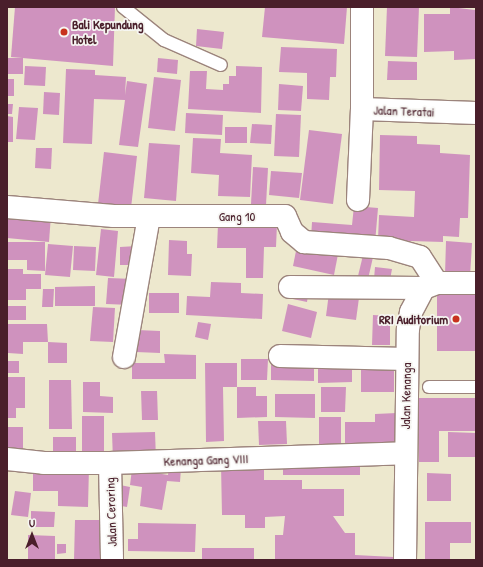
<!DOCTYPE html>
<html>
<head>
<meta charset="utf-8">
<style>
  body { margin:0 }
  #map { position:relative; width:483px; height:567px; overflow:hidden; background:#ede8ce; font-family:"Patrick Hand",sans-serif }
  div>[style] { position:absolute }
  .building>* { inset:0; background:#cf92be }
  .roads { filter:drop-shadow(1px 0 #9c847c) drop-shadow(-1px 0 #9c847c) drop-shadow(0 1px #9c847c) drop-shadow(0 -1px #9c847c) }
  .service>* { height:12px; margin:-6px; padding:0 6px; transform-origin:6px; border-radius:6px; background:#fff }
  .minor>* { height:22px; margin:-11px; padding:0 11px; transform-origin:11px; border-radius:11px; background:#fff }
  .dots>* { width:11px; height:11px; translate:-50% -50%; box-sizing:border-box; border:2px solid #f6f6f2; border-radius:50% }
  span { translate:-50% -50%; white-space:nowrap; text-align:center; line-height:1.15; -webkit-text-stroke:3.5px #f6f6f2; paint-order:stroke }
  .poi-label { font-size:13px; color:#4a1f2b; font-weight:700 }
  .left { translate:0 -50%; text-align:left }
  .right { translate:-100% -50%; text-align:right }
  .street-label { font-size:13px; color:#4a1f2b }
  .frame { position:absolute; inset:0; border:8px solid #4a1f2b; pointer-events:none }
  .north { position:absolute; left:12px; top:515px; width:40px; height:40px; -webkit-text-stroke:3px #f6f6f2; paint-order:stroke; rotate:0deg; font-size:11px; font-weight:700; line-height:16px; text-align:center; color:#4a1f2b }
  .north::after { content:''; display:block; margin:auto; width:14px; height:18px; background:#4a1f2b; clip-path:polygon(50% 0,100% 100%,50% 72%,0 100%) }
</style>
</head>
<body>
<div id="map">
  <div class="building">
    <div style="clip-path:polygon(15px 7px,115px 7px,113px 66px,11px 57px)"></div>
    <div style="clip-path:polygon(265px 7px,347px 7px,344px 44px,262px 37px)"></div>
    <div style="clip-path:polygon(387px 7px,419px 7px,417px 57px,385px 56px)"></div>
    <div style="clip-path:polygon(450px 7px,475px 10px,476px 59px,454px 60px,454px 51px,424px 52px,424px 14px,450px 14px)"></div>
    <div style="clip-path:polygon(197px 29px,224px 32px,222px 49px,196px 46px)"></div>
    <div style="clip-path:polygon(281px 47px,337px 49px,336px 77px,330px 77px,329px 100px,307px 99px,307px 73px,279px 72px)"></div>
    <div style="clip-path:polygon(7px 58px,23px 58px,23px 74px,7px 74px)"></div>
    <div style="clip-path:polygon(158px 58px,178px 60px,177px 74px,157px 72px)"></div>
    <div style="clip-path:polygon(388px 61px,417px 62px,417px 80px,387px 80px)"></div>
    <div style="clip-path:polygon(25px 66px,46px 67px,45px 86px,24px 85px)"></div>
    <div style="clip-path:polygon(236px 66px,262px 67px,261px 113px,188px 109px,190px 71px,207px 71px,206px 89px,223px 90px,223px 84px,229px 84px,229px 76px,236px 76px)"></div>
    <div style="clip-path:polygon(66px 69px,95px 70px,95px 75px,126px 77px,125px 95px,127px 81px,147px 84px,138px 147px,119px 145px,125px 100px,94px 99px,92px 144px,63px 143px)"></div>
    <div style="clip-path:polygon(154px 77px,181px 80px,175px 131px,148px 128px)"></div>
    <div style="clip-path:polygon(7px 79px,14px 79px,14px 96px,7px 96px)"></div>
    <div style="clip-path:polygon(279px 84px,303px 86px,301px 111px,278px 110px)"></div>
    <div style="clip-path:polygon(44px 92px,60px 93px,59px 115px,43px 114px)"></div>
    <div style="clip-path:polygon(7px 104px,13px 104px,12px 114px,7px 114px)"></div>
    <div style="clip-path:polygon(19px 107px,38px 108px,35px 140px,16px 139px)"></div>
    <div style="clip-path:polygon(186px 113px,223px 115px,222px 135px,185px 133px)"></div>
    <div style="clip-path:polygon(276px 114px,301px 115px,299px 157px,274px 156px)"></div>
    <div style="clip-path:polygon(7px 116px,13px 117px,13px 142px,7px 142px)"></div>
    <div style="clip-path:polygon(252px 124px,272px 125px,271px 144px,250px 143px)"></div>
    <div style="clip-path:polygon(225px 127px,247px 127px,247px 143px,225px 143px)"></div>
    <div style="clip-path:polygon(309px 130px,342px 134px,333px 204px,300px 200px)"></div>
    <div style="clip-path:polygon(380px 135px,417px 136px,417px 144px,440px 145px,440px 153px,470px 155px,468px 218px,460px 218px,459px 237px,443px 236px,443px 242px,378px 240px,379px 215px,414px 217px,415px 191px,379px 190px)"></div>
    <div style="clip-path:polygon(193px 138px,221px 139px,220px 153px,252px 155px,250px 197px,218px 196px,219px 175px,191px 173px)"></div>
    <div style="clip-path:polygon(149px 143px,180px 145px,176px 201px,144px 198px)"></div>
    <div style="clip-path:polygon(36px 148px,52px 148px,51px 169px,35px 168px)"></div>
    <div style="clip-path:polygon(104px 152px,137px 156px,131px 208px,98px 204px)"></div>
    <div style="clip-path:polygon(253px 167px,268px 168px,266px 205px,251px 204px)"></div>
    <div style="clip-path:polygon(271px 171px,302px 173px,299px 198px,269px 195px)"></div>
    <div style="clip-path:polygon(354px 206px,378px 208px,375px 243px,311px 238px,312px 222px,352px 225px)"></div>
    <div style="clip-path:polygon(7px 211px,51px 215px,49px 242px,7px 238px)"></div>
    <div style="clip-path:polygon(218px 224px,277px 224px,276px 247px,264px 247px,263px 278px,246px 278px,246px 248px,217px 248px)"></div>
    <div style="clip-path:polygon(101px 229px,118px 231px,114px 277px,96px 275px)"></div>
    <div style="clip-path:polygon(169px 240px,187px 241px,187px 254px,192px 254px,191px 276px,168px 275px)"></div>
    <div style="clip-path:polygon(446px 241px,472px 243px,470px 277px,445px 275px)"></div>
    <div style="clip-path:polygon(7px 242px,45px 242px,45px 271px,27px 270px,27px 260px,7px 260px)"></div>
    <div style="clip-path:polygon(48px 244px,73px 246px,70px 277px,45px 275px)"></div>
    <div style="clip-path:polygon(74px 246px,96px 247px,95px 271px,73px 270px)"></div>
    <div style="clip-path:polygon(137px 246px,138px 265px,120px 265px,120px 247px)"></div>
    <div style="clip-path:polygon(297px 246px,338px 254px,334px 275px,293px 266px)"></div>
    <div style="clip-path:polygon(364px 251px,374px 253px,368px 279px,358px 276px)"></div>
    <div style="clip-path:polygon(375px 267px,392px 269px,390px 280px,374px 279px)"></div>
    <div style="clip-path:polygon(7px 269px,23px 269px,23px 274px,41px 274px,41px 289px,26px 289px,26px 300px,7px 300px)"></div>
    <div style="clip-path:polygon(108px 278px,133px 279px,131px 305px,106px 304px)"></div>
    <div style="clip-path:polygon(211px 282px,241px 283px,241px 293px,263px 294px,262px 319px,186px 315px,187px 296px,210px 297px)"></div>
    <div style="clip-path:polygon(95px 286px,95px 306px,55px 306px,55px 287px)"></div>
    <div style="clip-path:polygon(437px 286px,476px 287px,476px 351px,437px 351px)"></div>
    <div style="clip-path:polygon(43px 289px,54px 289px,53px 307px,42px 307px)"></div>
    <div style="clip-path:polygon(289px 291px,308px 295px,307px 302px,288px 298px)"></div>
    <div style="clip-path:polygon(149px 293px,179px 293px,179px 313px,149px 313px)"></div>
    <div style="clip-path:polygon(329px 293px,359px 298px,356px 320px,326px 316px)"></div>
    <div style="clip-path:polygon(288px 304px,317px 312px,311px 338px,282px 331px)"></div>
    <div style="clip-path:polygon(7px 306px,26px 306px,26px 320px,7px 320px)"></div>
    <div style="clip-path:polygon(93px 307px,115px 308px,113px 342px,90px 341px)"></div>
    <div style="clip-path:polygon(373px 315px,390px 316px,390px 345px,372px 345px)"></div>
    <div style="clip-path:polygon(198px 322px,211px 324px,208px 340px,195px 337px)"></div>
    <div style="clip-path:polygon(8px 324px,47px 324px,48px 342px,23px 342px,23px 354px,8px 353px)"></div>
    <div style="clip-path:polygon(137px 330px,160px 331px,160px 353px,136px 352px)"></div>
    <div style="clip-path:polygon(48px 342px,67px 343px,67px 363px,48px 363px)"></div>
    <div style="clip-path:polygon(164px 354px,196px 355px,196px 379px,132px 379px,132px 363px,165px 363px)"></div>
    <div style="clip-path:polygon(241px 359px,268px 359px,267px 380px,241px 380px)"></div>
    <div style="clip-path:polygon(271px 360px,314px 361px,314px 381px,271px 380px)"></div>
    <div style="clip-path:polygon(7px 361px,19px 361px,19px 373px,7px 373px)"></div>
    <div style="clip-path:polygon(205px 363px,237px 363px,237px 387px,256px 387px,256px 396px,267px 396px,267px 417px,237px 418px,237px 387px,223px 387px,224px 441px,206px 442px)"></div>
    <div style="clip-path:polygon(318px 363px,352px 363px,352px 382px,318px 383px)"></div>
    <div style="clip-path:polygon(361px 365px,394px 365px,394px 392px,361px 392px)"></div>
    <div style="clip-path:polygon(7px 377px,25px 377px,25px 408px,16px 408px,16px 418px,7px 418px)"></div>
    <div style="clip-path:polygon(49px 380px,71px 380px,72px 429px,49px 429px)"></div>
    <div style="clip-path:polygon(83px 382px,100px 382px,100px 396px,113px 397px,113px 413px,83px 412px)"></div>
    <div style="clip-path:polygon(321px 387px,346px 387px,345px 412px,321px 412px)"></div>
    <div style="clip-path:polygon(141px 391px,157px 391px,158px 420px,142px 420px)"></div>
    <div style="clip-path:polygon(275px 394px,315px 394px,315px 418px,275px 417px)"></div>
    <div style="clip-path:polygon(419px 398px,476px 398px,476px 431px,439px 431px,439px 462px,419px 462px)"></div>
    <div style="clip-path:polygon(397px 413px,397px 444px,345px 445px,345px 422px,375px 422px,375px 414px)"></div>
    <div style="clip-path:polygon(82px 416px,104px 416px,104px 458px,82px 458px)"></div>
    <div style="clip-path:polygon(319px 417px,341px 417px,341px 445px,319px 445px)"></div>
    <div style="clip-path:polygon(258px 421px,286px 421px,287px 444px,259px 445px)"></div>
    <div style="clip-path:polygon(7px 427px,23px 427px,23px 452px,7px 452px)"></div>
    <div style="clip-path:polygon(155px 432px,156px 459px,113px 460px,112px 433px)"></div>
    <div style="clip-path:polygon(448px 432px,476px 433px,476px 457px,448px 457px)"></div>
    <div style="clip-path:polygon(53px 437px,76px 437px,76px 457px,53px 458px)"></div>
    <div style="clip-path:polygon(360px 460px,360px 475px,283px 475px,283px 461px)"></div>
    <div style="clip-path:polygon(221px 465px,264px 465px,264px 480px,302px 480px,302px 489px,344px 489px,344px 516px,333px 516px,345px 533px,355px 533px,355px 555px,394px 557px,394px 560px,275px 560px,275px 535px,283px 535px,285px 516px,265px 517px,265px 528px,245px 528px,245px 515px,222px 515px)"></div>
    <div style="clip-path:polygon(33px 466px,89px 467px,88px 507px,58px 506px,58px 491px,33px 491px)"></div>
    <div style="clip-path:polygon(169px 467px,181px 468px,180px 482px,167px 481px,162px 510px,140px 506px,142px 487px,130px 485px,132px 469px,168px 475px)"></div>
    <div style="clip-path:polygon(427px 473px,451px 474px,451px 501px,427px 501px)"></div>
    <div style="clip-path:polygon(120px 485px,130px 487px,127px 507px,116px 505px)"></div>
    <div style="clip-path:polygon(15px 491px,31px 493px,28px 517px,11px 515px)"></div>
    <div style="clip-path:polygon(31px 511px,55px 512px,54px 527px,31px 527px)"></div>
    <div style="clip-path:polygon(75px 520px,102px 520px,101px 560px,74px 560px)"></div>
    <div style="clip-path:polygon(425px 522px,471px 522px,471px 543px,450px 543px,450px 560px,425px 560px)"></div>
    <div style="clip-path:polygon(138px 523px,196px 524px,195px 552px,128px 551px,128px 539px,138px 539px)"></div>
    <div style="clip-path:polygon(28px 535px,55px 536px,55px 560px,28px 559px)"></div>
    <div style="clip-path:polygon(57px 544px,66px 544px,66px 553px,57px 554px)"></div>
    <div style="clip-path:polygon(202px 548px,254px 548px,254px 560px,202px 560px)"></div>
  </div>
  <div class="roads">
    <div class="service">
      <div style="left:123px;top:7px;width:53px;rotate:38.8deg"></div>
      <div style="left:164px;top:40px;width:62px;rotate:23.7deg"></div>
      <div style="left:429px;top:387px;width:47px"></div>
    </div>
    <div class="minor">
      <div style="left:362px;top:7px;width:102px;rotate:90deg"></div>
      <div style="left:362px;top:109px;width:114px;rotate:2deg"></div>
      <div style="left:358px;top:200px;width:91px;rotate:-87.5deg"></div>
      <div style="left:7px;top:207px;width:107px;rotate:4.8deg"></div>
      <div style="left:114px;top:216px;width:171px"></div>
      <div style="left:285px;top:216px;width:17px;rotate:66deg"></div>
      <div style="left:292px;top:232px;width:16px;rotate:40deg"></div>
      <div style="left:304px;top:242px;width:85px;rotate:4deg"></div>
      <div style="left:389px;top:248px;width:32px;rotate:16deg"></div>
      <div style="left:420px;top:257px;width:31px;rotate:57deg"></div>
      <div style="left:290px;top:287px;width:134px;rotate:0.4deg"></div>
      <div style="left:280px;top:356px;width:127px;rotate:1.4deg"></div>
      <div style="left:124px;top:357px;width:142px;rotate:-79.9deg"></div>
      <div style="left:7px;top:459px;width:37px;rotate:6deg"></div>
      <div style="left:44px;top:463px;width:66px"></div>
      <div style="left:110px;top:463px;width:295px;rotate:-1.9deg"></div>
      <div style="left:110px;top:463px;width:97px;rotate:88.8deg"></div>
      <div style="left:405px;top:560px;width:231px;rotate:-89.3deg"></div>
      <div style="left:408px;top:329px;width:17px;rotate:-80deg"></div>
      <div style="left:411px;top:312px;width:27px;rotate:-62deg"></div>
      <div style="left:424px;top:288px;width:14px;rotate:-21deg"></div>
      <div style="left:437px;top:283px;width:39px"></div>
    </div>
  </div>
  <div class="dots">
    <div style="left:64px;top:32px;background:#c8321e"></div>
    <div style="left:456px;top:319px;background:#c8321e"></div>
  </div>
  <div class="poi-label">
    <span class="left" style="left:72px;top:32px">Bali Kepundung<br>Hotel</span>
    <span class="right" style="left:448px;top:319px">RRI Auditorium</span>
  </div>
  <div class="street-label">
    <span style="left:404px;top:111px;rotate:2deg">Jalan Teratai</span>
    <span style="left:237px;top:216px">Gang 10</span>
    <span style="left:406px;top:396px;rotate:-89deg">Jalan Kenanga</span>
    <span style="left:206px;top:460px;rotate:-2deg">Kenanga Gang VIII</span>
    <span style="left:111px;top:512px;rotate:-92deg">Jalan Ceroring</span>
  </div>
  <div class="frame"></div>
  <div class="north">U</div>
</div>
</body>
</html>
